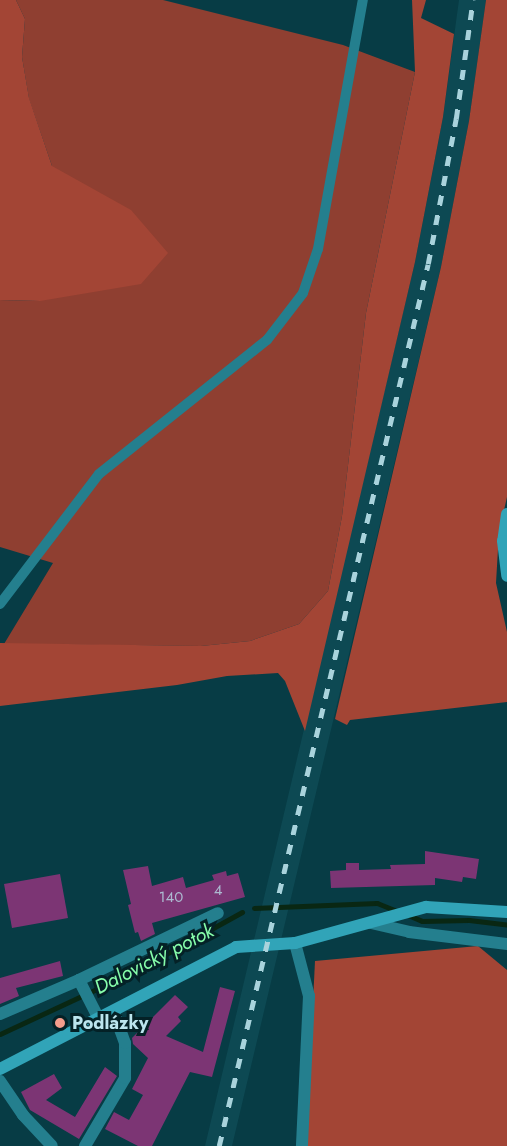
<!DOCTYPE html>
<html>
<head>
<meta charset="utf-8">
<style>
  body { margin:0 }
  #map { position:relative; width:507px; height:1146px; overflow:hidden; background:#073c45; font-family:Jost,sans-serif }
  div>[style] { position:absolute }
  .built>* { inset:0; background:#0d4953 }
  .green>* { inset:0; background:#8f3f31 }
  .forest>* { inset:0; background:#a34535 }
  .stream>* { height:5px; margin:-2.5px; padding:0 2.5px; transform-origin:2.5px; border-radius:2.5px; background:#092713 }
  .building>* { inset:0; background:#7c3574 }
  .service>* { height:10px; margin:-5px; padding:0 5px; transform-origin:5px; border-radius:5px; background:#247f8e }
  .minor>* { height:12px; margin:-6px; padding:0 6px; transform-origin:6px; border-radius:6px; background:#247f8e }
  .tertiary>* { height:12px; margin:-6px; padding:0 6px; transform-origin:6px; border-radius:6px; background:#247f8e }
  .secondary>* { height:12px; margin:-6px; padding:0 6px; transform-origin:6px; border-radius:6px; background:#31a4b8 }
  .rail>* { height:4.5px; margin-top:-2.25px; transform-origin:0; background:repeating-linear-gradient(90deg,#a9d3dc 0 10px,transparent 0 20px) }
  .dots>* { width:16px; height:16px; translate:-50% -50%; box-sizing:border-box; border:3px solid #042126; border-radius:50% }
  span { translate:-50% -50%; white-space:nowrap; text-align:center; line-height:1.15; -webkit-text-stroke:6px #042126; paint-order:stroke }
  .number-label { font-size:15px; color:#acb9d0 }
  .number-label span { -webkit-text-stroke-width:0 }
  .poi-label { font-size:18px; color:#bce5ee; font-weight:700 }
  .left { translate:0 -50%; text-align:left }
  .water-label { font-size:20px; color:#87feab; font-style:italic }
</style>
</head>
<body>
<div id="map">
  <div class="built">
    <div style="clip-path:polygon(459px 0,486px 0,469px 121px,441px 267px,232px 1146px,205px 1146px,415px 262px,443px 117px)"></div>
  </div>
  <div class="green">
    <div style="clip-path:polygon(16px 0,163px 0,343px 45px,415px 72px,366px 313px,342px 516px,328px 591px,299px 624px,250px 641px,201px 646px,4px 644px,53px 563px,0 547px,0 300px,40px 301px,52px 166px,29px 99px,22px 57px,25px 19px)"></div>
  </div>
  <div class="forest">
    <div style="clip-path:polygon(0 0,16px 0,25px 19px,22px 57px,29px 98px,52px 166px,131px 210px,168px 253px,141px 284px,40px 301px,0 300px)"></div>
    <div style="clip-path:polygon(412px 0,426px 0,421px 18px,454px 34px,443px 117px,415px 262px,305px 731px,285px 681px,278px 673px,227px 676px,177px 685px,0 706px,0 643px,201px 646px,250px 641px,299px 624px,328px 591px,342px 516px,366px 313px,415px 72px)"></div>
    <div style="clip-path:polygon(486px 0,507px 0,507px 497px,499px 532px,496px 583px,507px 632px,507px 702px,350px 720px,347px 725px,335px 719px,441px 267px,469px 121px)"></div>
    <div style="clip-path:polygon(478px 946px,507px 970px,507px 1146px,306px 1146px,315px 961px)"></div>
  </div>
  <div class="stream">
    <div style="left:254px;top:908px;width:123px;rotate:-2.3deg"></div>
    <div style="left:377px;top:903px;width:24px;rotate:22deg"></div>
    <div style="left:408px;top:915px;width:15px;rotate:23deg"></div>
    <div style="left:422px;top:921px;width:47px;rotate:-1.2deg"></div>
    <div style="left:469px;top:920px;width:38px;rotate:7deg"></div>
    <div style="left:0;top:1034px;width:151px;rotate:-25deg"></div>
    <div style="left:137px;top:970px;width:120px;rotate:-28.9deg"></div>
  </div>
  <div class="building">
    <div style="clip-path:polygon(425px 851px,479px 859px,476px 879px,463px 877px,462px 882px,435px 878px,435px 885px,331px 888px,330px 871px,346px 870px,346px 863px,359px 863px,359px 870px,391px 869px,390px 865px,425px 864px)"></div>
    <div style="clip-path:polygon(148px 866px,152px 886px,183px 877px,186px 888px,214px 880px,212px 875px,226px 871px,227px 876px,238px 873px,245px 897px,152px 923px,155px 934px,141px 941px,138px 932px,135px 933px,128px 905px,131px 904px,123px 870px)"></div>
    <div style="clip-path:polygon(60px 874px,68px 918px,12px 928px,4px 884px)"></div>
    <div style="clip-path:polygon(60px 961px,63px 976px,16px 988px,19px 996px,0 1004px,0 978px)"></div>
    <div style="clip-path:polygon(220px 987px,235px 991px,212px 1077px,190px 1072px,152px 1146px,138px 1146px,105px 1129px,114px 1112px,129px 1120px,143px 1095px,132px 1089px,148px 1058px,133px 1044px,132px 1038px,175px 995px,188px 1007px,178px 1017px,181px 1021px,166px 1036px,203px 1052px)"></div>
    <div style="clip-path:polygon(105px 1067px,117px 1076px,79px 1139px,30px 1110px,21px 1092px,54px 1074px,62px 1088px,46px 1100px,75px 1117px)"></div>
  </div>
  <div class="service">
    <div style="left:0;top:604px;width:163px;rotate:-52.7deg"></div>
    <div style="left:99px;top:474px;width:215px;rotate:-38.6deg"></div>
    <div style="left:267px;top:340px;width:59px;rotate:-52.5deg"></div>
    <div style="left:303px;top:293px;width:46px;rotate:-71.2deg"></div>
    <div style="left:318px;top:249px;width:253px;rotate:-79.8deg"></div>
  </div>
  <div class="minor">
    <div style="left:371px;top:923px;width:39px;rotate:13deg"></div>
    <div style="left:409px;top:932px;width:99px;rotate:7deg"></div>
    <div style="left:79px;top:980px;width:44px;rotate:62.9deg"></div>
    <div style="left:0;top:1014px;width:86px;rotate:-23.3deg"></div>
    <div style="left:79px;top:980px;width:154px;rotate:-25.7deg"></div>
    <div style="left:0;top:1081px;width:41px;rotate:55.9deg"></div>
    <div style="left:23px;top:1115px;width:42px;rotate:46.9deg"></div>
    <div style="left:85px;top:1146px;width:79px;rotate:-59.5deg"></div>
    <div style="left:125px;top:1078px;width:35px;rotate:-90deg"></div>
    <div style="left:125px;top:1043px;width:33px;rotate:-110deg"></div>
  </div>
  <div class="tertiary">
    <div style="left:295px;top:943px;width:55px;rotate:75.2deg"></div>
    <div style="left:309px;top:996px;width:150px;rotate:92.7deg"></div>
  </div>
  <div class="secondary">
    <div style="left:507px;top:514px;width:27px;rotate:98deg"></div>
    <div style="left:503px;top:541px;width:35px;rotate:83deg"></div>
    <div style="left:0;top:1069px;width:266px;rotate:-27.3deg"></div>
    <div style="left:236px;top:947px;width:59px;rotate:-3.9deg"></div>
    <div style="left:295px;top:943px;width:136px;rotate:-15.4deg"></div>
    <div style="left:426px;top:907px;width:81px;rotate:3.5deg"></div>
  </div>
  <div class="rail">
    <div style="left:219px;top:1146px;width:906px;rotate:-76.67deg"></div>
    <div style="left:428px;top:264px;width:148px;rotate:-79.1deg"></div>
    <div style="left:456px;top:119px;width:120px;rotate:-81.9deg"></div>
  </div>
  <div class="dots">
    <div style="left:60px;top:1023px;background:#f49d8c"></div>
  </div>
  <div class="number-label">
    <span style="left:218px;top:891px">4</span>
    <span style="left:171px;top:898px">140</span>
  </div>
  <div class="poi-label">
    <span class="left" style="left:72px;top:1023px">Podlázky</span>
  </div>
  <div class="water-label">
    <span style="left:154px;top:959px;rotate:-27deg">Dalovický potok</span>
  </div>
</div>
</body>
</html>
